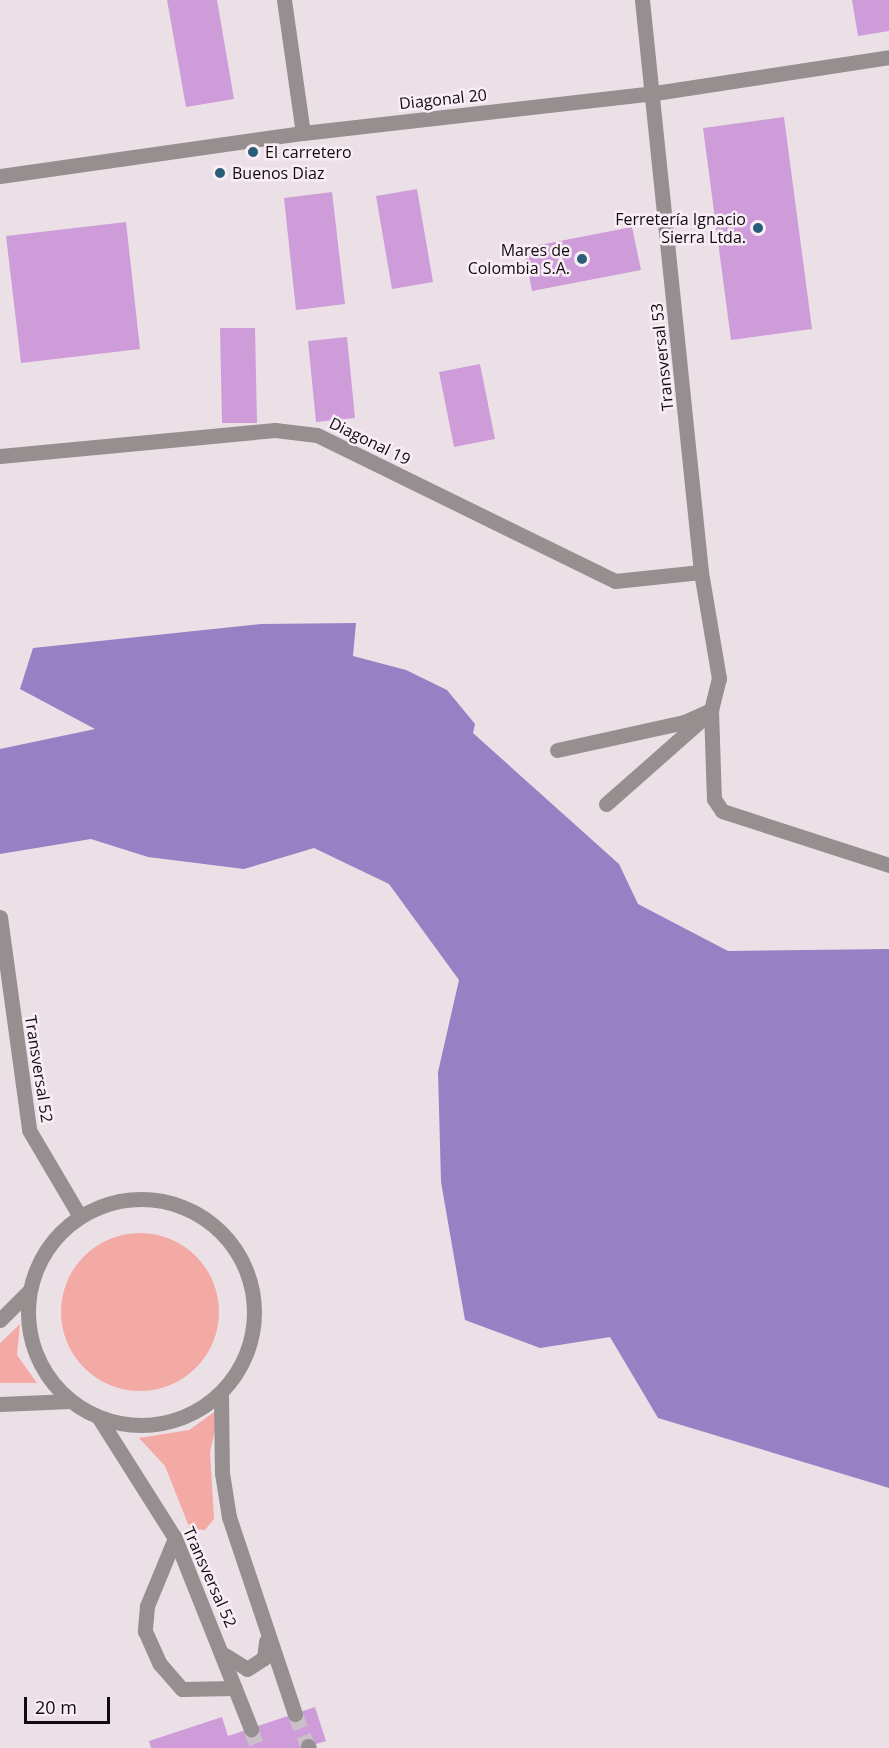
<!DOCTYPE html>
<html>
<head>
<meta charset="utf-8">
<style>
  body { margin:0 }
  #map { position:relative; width:889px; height:1748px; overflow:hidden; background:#ece0e7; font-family:"Open Sans",sans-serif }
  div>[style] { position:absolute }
  .green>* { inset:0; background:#f3a9a4 }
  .round { border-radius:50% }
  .water>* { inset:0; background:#9781c5 }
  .building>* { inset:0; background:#cd9cd9 }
  .minor-tunnel>* { height:15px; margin-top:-7.5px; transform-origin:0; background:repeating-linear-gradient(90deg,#cbc0c7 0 15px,transparent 0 23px) }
  .service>* { height:15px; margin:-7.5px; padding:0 7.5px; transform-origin:7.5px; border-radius:7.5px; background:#958f90 }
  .minor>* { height:15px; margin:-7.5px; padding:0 7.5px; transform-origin:7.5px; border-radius:7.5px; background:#958f90 }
  .minor>.ring { margin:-7.5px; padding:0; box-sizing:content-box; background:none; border:15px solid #958f90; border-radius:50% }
  .dots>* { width:16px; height:16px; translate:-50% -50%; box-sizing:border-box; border:3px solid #f9eef5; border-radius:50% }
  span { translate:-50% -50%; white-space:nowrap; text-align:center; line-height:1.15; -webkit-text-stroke:5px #f9eef5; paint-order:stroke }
  .street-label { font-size:16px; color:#100c0f }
  .poi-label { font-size:16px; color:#100c0f }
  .left { translate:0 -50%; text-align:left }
  .right { translate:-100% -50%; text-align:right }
  .scale { position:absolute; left:24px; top:1697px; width:86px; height:27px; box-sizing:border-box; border:3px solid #100c0f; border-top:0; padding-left:8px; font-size:18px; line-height:21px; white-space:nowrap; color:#100c0f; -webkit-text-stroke:4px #f9eef5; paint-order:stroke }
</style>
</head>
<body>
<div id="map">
  <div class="green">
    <div class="round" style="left:61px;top:1233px;width:158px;height:158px"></div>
    <div style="clip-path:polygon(20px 1324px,17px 1355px,37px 1383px,0 1383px,0 1343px)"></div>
    <div style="clip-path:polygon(220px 1408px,210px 1452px,214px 1519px,205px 1530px,190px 1529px,165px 1466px,139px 1438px,189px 1430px)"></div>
  </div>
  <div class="water">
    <div style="clip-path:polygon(356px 623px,353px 656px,406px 670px,447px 690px,475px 724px,473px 733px,619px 864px,638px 904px,728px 951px,889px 949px,889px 1488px,658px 1418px,610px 1337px,540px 1348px,465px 1320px,441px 1182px,438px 1072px,459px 980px,389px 884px,314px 848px,244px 869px,148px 857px,91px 839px,0 854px,0 749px,95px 729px,20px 689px,33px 648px,261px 624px)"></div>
  </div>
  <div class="building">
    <div style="clip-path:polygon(167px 0,217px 0,234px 99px,186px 107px)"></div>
    <div style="clip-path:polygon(852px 0,889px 0,889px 31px,858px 36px)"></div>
    <div style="clip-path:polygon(784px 117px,812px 329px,731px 340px,703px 128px)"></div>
    <div style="clip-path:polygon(417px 189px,433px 282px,392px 289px,376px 196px)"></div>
    <div style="clip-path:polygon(332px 192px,345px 304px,296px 310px,284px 198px)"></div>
    <div style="clip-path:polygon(126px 222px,140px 349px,21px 363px,6px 236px)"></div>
    <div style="clip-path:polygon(632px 227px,641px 270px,532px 291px,524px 248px)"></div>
    <div style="clip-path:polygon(220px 328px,255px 328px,257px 423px,222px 423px)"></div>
    <div style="clip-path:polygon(347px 337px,355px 418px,316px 422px,308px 341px)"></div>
    <div style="clip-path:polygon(480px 364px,495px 439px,454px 447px,439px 372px)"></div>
    <div style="clip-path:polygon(315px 1707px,326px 1741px,303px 1748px,151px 1748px,149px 1741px,222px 1717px,228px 1736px)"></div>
  </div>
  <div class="minor-tunnel">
    <div style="left:295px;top:1714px;width:35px;rotate:68deg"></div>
    <div style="left:251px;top:1729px;width:20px;rotate:70deg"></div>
  </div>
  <div class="service">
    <div style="left:711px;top:710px;width:89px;rotate:88.1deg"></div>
    <div style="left:714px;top:799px;width:14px;rotate:56deg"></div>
    <div style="left:722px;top:811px;width:176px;rotate:17.9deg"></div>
    <div style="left:557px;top:750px;width:130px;rotate:-12.4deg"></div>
    <div style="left:684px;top:722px;width:30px;rotate:-24deg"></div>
    <div style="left:606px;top:804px;width:135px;rotate:-41.4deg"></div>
    <div style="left:0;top:1320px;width:40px;rotate:-45deg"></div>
    <div style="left:0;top:1404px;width:70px;rotate:-2.5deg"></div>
    <div style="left:175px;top:1538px;width:74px;rotate:112.4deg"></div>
    <div style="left:147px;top:1606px;width:25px;rotate:95deg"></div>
    <div style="left:145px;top:1631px;width:36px;rotate:66deg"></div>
    <div style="left:160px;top:1664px;width:33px;rotate:49deg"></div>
    <div style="left:182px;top:1689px;width:53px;rotate:-1.1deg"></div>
  </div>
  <div class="minor">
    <div style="left:284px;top:0;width:134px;rotate:81.9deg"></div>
    <div style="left:642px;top:0;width:575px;rotate:84.11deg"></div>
    <div style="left:701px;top:572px;width:108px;rotate:80.4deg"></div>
    <div style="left:719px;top:678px;width:33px;rotate:104deg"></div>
    <div style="left:0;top:176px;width:306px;rotate:-8.1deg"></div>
    <div style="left:303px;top:133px;width:354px;rotate:-6.5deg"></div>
    <div style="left:655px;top:93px;width:237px;rotate:-8.7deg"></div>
    <div style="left:0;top:456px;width:276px;rotate:-5.4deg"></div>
    <div style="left:275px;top:430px;width:42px;rotate:6.8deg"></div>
    <div style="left:317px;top:435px;width:332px;rotate:26.1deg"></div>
    <div style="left:615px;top:581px;width:86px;rotate:-6deg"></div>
    <div style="left:0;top:917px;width:215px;rotate:82.2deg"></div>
    <div style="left:29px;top:1130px;width:99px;rotate:59.5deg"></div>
    <div class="ring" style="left:28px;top:1199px;width:211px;height:211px"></div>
    <div style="left:221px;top:1394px;width:79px;rotate:89.3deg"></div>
    <div style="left:222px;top:1473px;width:45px;rotate:81deg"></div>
    <div style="left:229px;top:1517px;width:208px;rotate:71.5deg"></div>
    <div style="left:99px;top:1418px;width:142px;rotate:57.7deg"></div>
    <div style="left:175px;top:1538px;width:206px;rotate:68.3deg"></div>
    <div style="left:225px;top:1655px;width:26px;rotate:32deg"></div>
    <div style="left:247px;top:1669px;width:20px;rotate:-33deg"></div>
    <div style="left:264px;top:1658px;width:17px;rotate:-83deg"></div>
    <div style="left:308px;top:1746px;width:2px;rotate:63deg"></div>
  </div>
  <div class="dots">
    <div style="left:253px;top:152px;background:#295e7a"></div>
    <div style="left:220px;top:173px;background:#295e7a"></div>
    <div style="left:758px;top:228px;background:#295e7a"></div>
    <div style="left:582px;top:259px;background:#295e7a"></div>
  </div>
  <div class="street-label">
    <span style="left:443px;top:99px;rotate:-6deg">Diagonal 20</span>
    <span style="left:662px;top:357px;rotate:-96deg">Transversal 53</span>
    <span style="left:370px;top:441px;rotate:26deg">Diagonal 19</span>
    <span style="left:39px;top:1069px;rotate:81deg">Transversal 52</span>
    <span style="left:210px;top:1577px;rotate:66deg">Transversal 52</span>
  </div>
  <div class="poi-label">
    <span class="left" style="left:265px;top:152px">El carretero</span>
    <span class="left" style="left:232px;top:173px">Buenos Diaz</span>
    <span class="right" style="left:746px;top:228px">Ferretería Ignacio<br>Sierra Ltda.</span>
    <span class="right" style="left:570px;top:259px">Mares de<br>Colombia S.A.</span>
  </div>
  <div class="scale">20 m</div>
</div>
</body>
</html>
